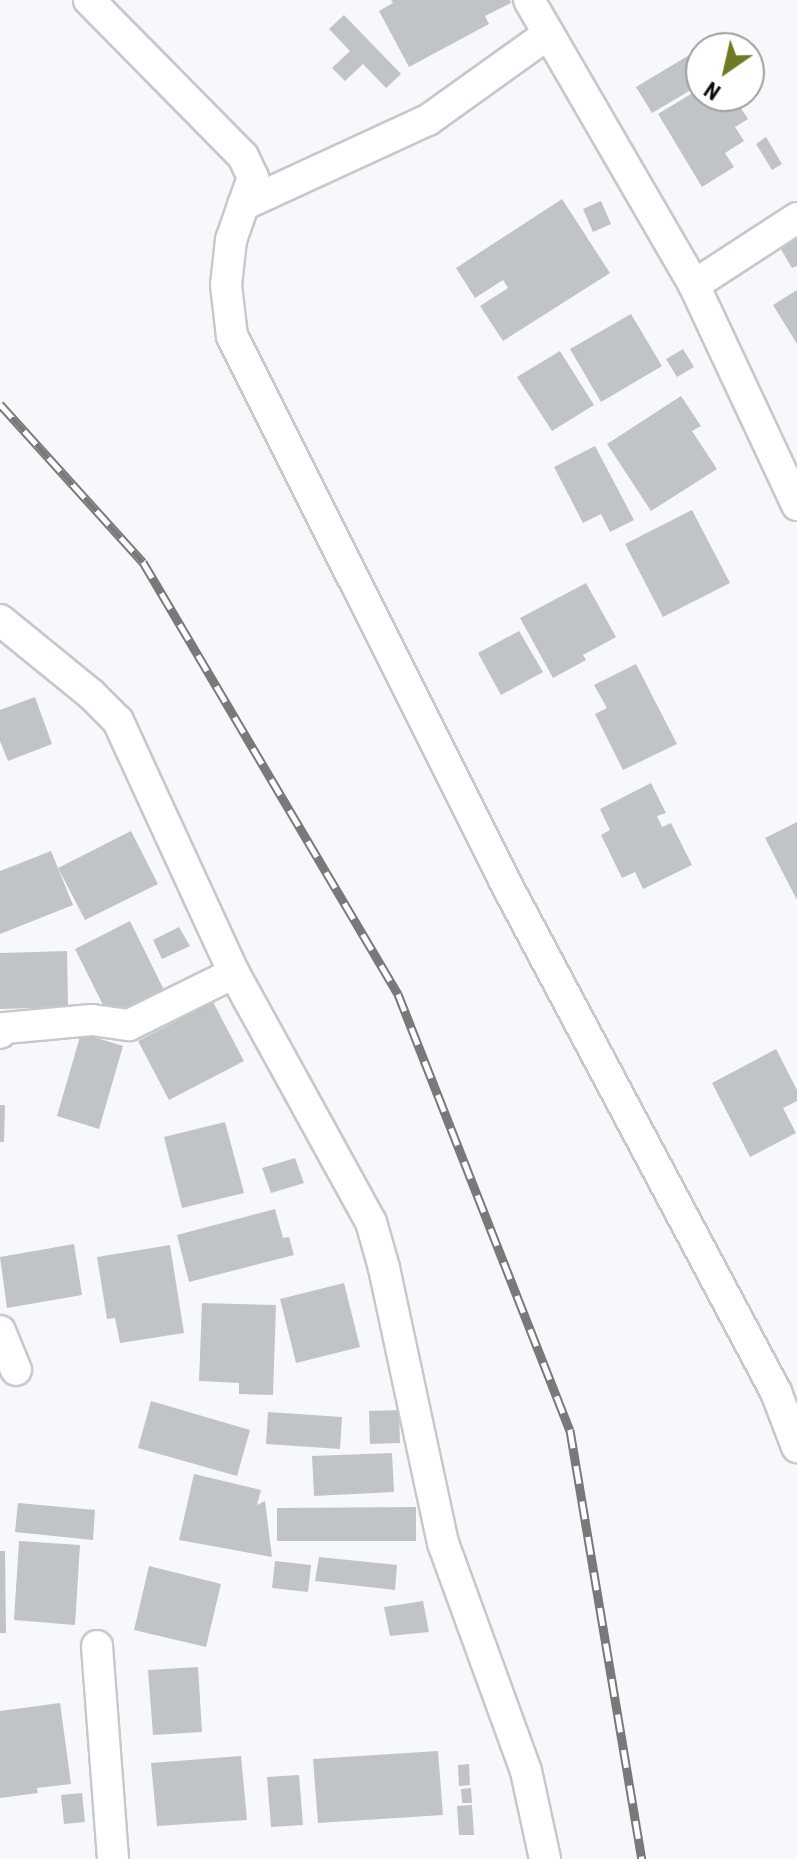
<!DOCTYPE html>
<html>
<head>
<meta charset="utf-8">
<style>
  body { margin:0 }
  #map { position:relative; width:797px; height:1859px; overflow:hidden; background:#f7f8fb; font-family:"Roboto Condensed",sans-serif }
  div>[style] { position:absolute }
  .building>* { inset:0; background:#c1c4c6 }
  .roads { filter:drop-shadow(2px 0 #c6c8cb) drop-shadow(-2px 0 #c6c8cb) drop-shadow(0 2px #c6c8cb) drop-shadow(0 -2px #c6c8cb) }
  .street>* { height:30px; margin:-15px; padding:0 15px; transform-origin:15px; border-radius:15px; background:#fff }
  .rail>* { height:9px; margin-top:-4.5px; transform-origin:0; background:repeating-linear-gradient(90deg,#fff 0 18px,#78797b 0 36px); box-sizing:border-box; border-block:2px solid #78797b }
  span { translate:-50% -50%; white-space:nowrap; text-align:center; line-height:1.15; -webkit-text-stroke:8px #fff; paint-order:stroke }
  .north { position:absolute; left:685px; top:32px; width:80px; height:80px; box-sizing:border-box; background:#fff; border:2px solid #9e9e9f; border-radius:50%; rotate:214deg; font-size:22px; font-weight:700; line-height:32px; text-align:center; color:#0d0d0e }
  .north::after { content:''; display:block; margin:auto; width:28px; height:36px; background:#6f7924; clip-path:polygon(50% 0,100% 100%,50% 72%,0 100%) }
</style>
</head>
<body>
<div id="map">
  <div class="building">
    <div style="clip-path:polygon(391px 0,510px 0,511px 3px,485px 16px,489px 24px,409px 67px,379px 11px,393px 3px)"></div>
    <div style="clip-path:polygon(344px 15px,401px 74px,386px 88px,363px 64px,345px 81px,332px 68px,350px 51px,329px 29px)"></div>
    <div style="clip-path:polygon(701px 48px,701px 84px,652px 113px,636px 87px)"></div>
    <div style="clip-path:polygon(701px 88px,701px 96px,733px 96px,748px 119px,735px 127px,744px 141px,725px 153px,734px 167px,702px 187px,658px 114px)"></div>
    <div style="clip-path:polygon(766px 137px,782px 164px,772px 170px,756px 144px)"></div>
    <div style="clip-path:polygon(562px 199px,610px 273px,503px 341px,480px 306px,508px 288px,503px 280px,475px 298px,456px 268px)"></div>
    <div style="clip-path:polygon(601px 201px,611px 224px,593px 232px,583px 209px)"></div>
    <div style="clip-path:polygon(797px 235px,797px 266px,792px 268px,779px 246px)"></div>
    <div style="clip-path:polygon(797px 290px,797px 344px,773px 305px)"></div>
    <div style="clip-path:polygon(631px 314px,662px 366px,601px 402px,570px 349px)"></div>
    <div style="clip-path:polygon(683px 349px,694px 367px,677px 377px,666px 359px)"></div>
    <div style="clip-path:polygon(560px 351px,594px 405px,552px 431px,517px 377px)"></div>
    <div style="clip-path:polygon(681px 396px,701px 426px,692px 431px,717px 469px,651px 511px,607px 444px)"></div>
    <div style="clip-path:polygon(595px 446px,634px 520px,610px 532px,601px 514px,583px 523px,554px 467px)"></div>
    <div style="clip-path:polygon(692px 510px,730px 583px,663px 617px,625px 544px)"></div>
    <div style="clip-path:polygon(586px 583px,616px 637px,583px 655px,586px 660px,553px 678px,520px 618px)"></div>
    <div style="clip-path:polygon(519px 631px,543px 672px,501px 695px,478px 653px)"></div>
    <div style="clip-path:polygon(636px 664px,677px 744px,623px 770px,595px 714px,607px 708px,594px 685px)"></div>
    <div style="clip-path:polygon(35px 697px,52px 744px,8px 761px,0 741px,0 710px)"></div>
    <div style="clip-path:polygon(651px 783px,666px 813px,657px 816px,662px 827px,671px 823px,692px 865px,643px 889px,635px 872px,622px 878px,601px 835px,610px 830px,600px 809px)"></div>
    <div style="clip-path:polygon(797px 822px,797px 900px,765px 838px)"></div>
    <div style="clip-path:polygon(131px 831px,158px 884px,85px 920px,58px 868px)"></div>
    <div style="clip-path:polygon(51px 851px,73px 905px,0 934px,0 871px)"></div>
    <div style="clip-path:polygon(130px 921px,165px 992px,110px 1019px,75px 949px)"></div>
    <div style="clip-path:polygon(179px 927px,190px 946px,162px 959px,153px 940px)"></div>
    <div style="clip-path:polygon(67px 951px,68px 1007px,0 1009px,0 953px)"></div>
    <div style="clip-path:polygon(213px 1002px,244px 1061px,169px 1100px,138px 1041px)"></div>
    <div style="clip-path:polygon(81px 1033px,123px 1046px,99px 1129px,57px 1116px)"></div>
    <div style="clip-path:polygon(776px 1049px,797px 1090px,797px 1101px,783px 1108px,796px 1133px,750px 1157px,712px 1083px)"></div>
    <div style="clip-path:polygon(0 1105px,5px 1105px,4px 1142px,0 1142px)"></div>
    <div style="clip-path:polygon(225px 1122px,244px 1193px,182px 1208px,164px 1137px)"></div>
    <div style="clip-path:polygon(295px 1158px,304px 1183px,271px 1193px,262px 1168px)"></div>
    <div style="clip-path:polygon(275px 1209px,283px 1238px,289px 1237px,294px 1255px,189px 1282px,177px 1235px)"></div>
    <div style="clip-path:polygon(74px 1244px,82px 1295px,7px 1308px,0 1257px)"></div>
    <div style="clip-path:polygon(170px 1245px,184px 1333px,120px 1343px,115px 1318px,107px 1319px,97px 1257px)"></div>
    <div style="clip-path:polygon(344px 1283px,360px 1347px,296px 1363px,280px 1299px)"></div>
    <div style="clip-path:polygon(202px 1303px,276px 1305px,273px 1395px,239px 1394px,239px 1383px,199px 1381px)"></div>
    <div style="clip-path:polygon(151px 1401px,250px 1430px,237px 1476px,138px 1448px)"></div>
    <div style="clip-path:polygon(399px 1410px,400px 1443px,370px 1444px,369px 1411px)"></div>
    <div style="clip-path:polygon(268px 1412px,342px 1417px,340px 1449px,266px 1444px)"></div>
    <div style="clip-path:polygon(392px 1453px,394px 1492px,314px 1496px,312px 1456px)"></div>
    <div style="clip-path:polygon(194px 1474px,261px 1490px,257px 1505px,265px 1501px,272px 1557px,179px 1540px)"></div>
    <div style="clip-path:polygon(18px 1503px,95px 1510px,93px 1540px,15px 1532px)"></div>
    <div style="clip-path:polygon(416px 1507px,416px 1541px,277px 1541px,277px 1508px)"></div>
    <div style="clip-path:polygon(19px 1541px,80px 1545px,75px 1625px,14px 1620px)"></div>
    <div style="clip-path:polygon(0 1551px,5px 1551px,6px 1633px,0 1633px)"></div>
    <div style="clip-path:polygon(319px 1557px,397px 1565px,395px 1590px,315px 1581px)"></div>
    <div style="clip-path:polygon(275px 1561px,311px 1565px,308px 1592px,272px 1588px)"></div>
    <div style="clip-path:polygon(149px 1566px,221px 1584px,206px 1647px,134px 1630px)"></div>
    <div style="clip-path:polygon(423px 1601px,429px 1632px,390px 1636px,384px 1607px)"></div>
    <div style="clip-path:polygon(198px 1667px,202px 1732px,153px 1735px,148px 1670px)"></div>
    <div style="clip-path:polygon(60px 1703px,71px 1784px,37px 1788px,38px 1793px,0 1798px,0 1711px)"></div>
    <div style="clip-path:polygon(438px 1751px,443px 1815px,318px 1823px,313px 1759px)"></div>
    <div style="clip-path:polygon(241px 1756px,247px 1820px,157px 1826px,151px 1763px)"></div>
    <div style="clip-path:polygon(469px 1764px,470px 1785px,459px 1786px,458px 1765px)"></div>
    <div style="clip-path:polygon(299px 1775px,303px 1825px,271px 1827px,267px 1777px)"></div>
    <div style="clip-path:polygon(471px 1788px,472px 1803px,462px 1803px,461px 1789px)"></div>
    <div style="clip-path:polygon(82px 1793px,85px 1822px,64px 1824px,61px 1795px)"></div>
    <div style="clip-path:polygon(472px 1805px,474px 1835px,459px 1835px,457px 1806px)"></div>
  </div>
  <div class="roads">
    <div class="street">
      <div style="left:89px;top:0;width:219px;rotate:45.4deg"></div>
      <div style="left:243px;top:156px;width:23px;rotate:65deg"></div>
      <div style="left:253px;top:177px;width:67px;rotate:109.2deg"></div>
      <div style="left:231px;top:240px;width:45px;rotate:96.3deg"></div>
      <div style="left:226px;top:285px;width:51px;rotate:83.3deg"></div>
      <div style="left:232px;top:336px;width:608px;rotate:63.43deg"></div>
      <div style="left:504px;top:880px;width:580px;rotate:62.02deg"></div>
      <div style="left:776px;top:1392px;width:59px;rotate:69.1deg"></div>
      <div style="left:529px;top:0;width:329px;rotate:59.9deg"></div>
      <div style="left:694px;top:285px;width:243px;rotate:64.9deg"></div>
      <div style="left:243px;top:205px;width:204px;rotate:-24.7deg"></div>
      <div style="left:428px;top:120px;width:148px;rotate:-35.6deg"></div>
      <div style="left:694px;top:285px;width:123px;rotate:-33deg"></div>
      <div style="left:0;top:620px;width:117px;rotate:39.1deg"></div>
      <div style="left:91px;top:694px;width:38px;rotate:45deg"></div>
      <div style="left:118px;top:721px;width:277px;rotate:65.3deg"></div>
      <div style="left:234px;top:973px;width:284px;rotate:61.2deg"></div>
      <div style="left:371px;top:1222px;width:48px;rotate:74.2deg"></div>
      <div style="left:384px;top:1268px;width:281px;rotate:77.9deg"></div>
      <div style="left:443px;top:1543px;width:243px;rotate:70deg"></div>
      <div style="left:526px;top:1771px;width:90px;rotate:77.8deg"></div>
      <div style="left:0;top:1033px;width:7px;rotate:-45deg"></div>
      <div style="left:5px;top:1028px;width:87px;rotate:-5.3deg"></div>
      <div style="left:92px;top:1020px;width:37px;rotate:8deg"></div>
      <div style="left:129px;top:1025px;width:117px;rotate:-26.3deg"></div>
      <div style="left:0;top:1331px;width:42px;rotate:67.7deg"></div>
      <div style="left:97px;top:1646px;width:214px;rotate:85.7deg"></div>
    </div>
  </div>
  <div class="rail">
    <div style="left:0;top:404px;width:213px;rotate:47.9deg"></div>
    <div style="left:143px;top:562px;width:502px;rotate:59.45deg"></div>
    <div style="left:398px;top:994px;width:469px;rotate:68.5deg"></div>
    <div style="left:570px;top:1430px;width:435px;rotate:80.5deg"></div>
  </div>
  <div class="north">N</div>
</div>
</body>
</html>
